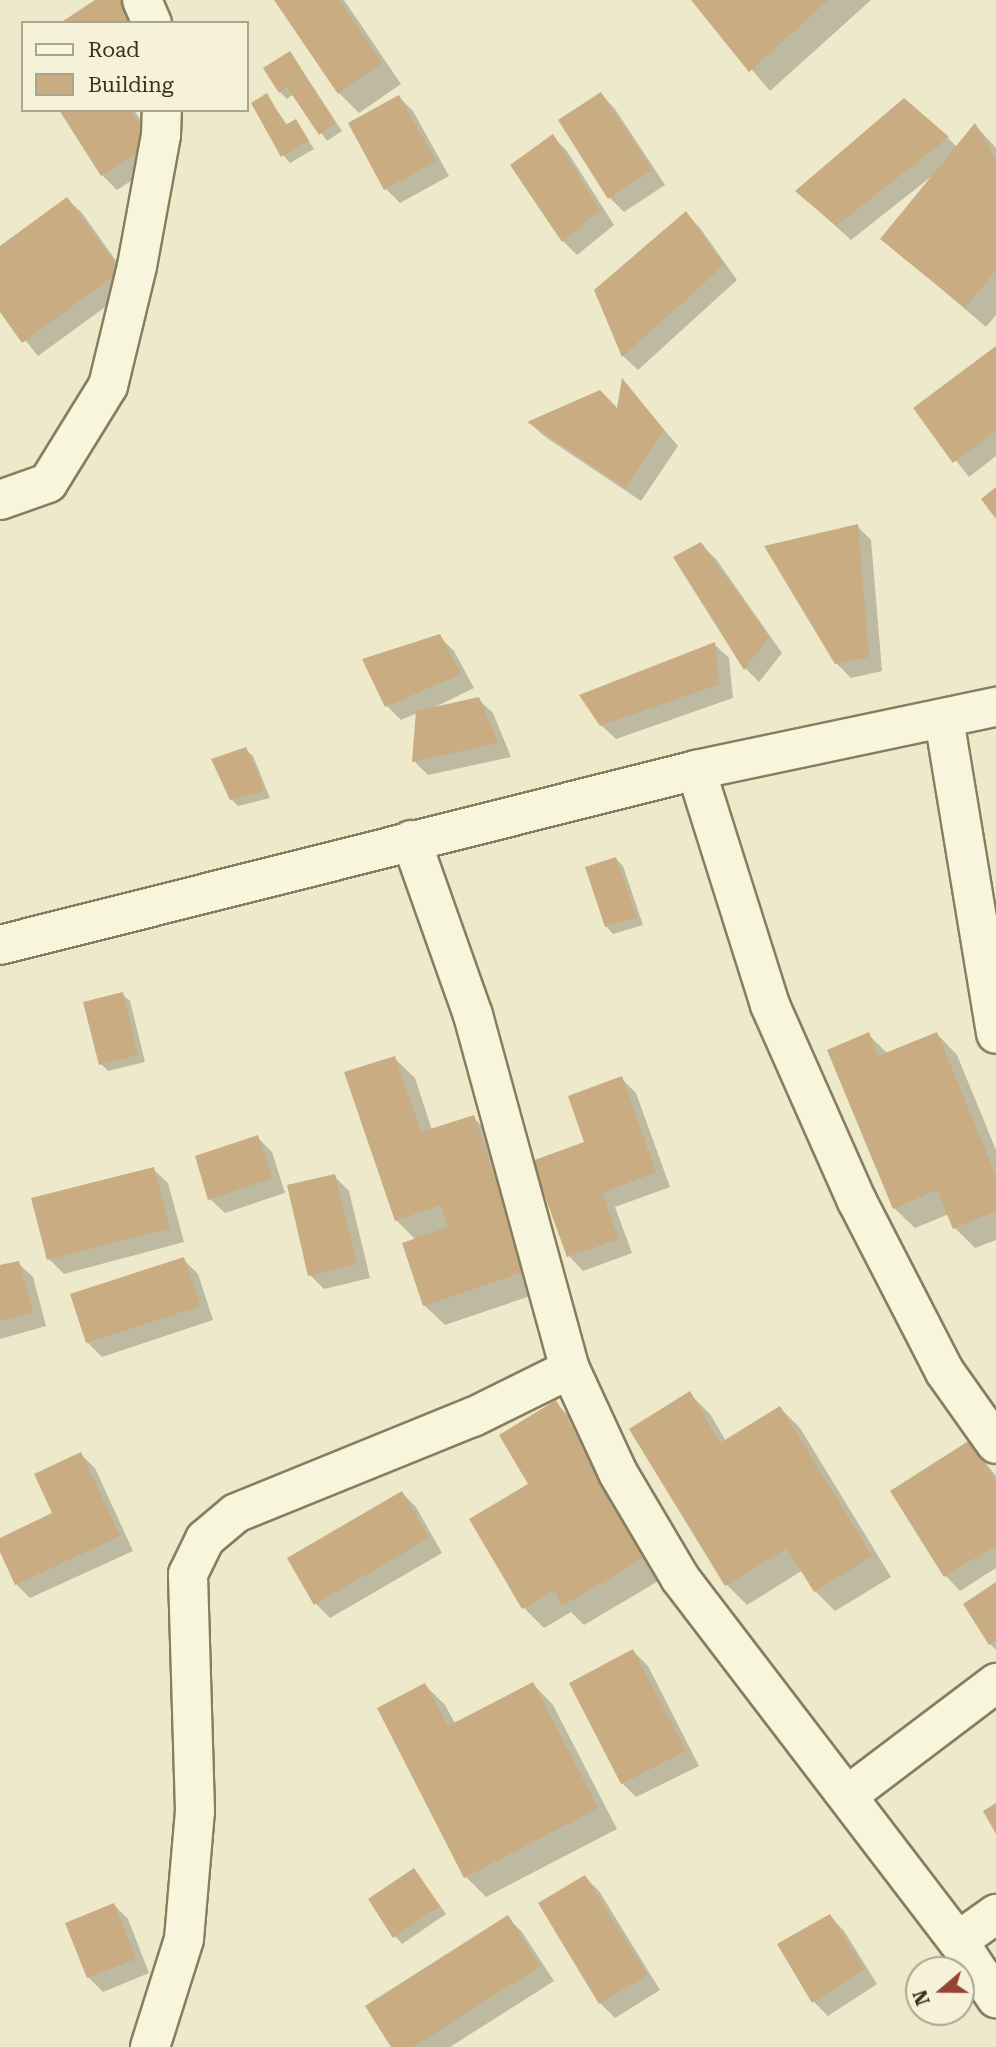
<!DOCTYPE html>
<html>
<head>
<meta charset="utf-8">
<style>
  body { margin:0 }
  #map { position:relative; width:996px; height:2047px; overflow:hidden; background:#ede9ca; font-family:"Roboto Serif",serif }
  div>[style] { position:absolute }
  .shadow>* { inset:0; background:#0003 }
  .building>* { inset:0; background:#c9ac82 }
  .roads { filter:drop-shadow(2px 0 #897d5f) drop-shadow(-2px 0 #897d5f) drop-shadow(0 2px #897d5f) drop-shadow(0 -2px #897d5f) }
  .street>* { height:38px; margin:-19px; padding:0 19px; transform-origin:19px; border-radius:19px; background:#f8f5dd }
  .secondary>* { height:38px; margin:-19px; padding:0 19px; transform-origin:19px; border-radius:19px; background:#f8f5dd }
  span { translate:-50% -50%; white-space:nowrap; text-align:center; line-height:1.15; -webkit-text-stroke:7px #f5f2d9; paint-order:stroke }
  .legend { position:absolute; left:21px; top:21px; width:228px; height:91px; box-sizing:border-box; background:#f5f2d9; border:2px solid #aaa58f; margin:0; padding:9px 12px; list-style:none; font-size:21px; color:#3a3221 }
  .legend li { display:flex; align-items:center; gap:14px; height:35px }
  .legend b { width:35px; border:2px solid #aaa58f }
  .north { position:absolute; left:905px; top:1956px; width:70px; height:70px; box-sizing:border-box; background:#f5f2d9; border:2px solid #aaa58f; border-radius:50%; rotate:250deg; font-size:19px; font-weight:700; line-height:28px; text-align:center; color:#3a3221 }
  .north::after { content:''; display:block; margin:auto; width:24px; height:32px; background:#954332; clip-path:polygon(50% 0,100% 100%,50% 72%,0 100%) }
</style>
</head>
<body>
<div id="map">
  <div class="shadow">
    <div style="clip-path:polygon(276px 0,344px 0,401px 84px,359px 113px,339px 93px)"></div>
    <div style="clip-path:polygon(693px 0,871px 0,770px 91px)"></div>
    <div style="clip-path:polygon(290px 53px,342px 131px,327px 141px,294px 94px,287px 99px,280px 92px)"></div>
    <div style="clip-path:polygon(601px 94px,615px 109px,665px 185px,624px 212px,610px 198px)"></div>
    <div style="clip-path:polygon(267px 96px,288px 126px,296px 121px,314px 149px,290px 163px,283px 155px)"></div>
    <div style="clip-path:polygon(399px 97px,413px 111px,449px 176px,400px 203px,386px 189px)"></div>
    <div style="clip-path:polygon(61px 110px,134px 110px,165px 159px,117px 190px,102px 175px)"></div>
    <div style="clip-path:polygon(975px 125px,996px 148px,996px 315px,986px 327px,883px 239px,932px 176px,851px 240px,797px 191px,948px 138px,957px 147px)"></div>
    <div style="clip-path:polygon(552px 136px,567px 151px,614px 225px,577px 255px,563px 241px)"></div>
    <div style="clip-path:polygon(67px 199px,82px 213px,134px 286px,38px 356px,0 309px,0 248px)"></div>
    <div style="clip-path:polygon(686px 213px,700px 228px,737px 280px,638px 370px,623px 356px,596px 291px)"></div>
    <div style="clip-path:polygon(996px 349px,996px 456px,969px 477px,915px 408px)"></div>
    <div style="clip-path:polygon(624px 382px,678px 446px,641px 501px,544px 436px,530px 423px,618px 412px)"></div>
    <div style="clip-path:polygon(857px 526px,871px 540px,882px 671px,851px 678px,836px 663px)"></div>
    <div style="clip-path:polygon(701px 545px,716px 559px,782px 653px,759px 682px,745px 668px,676px 558px)"></div>
    <div style="clip-path:polygon(439px 636px,454px 651px,474px 688px,431px 709px,478px 699px,493px 713px,511px 757px,428px 775px,414px 761px,417px 713px,401px 720px,387px 706px)"></div>
    <div style="clip-path:polygon(714px 644px,729px 658px,733px 698px,616px 739px,601px 725px)"></div>
    <div style="clip-path:polygon(245px 749px,253px 756px,270px 798px,238px 806px,231px 799px)"></div>
    <div style="clip-path:polygon(616px 859px,623px 866px,643px 925px,613px 934px,606px 926px)"></div>
    <div style="clip-path:polygon(122px 994px,130px 1001px,145px 1062px,108px 1071px,101px 1064px)"></div>
    <div style="clip-path:polygon(868px 1034px,888px 1054px,937px 1034px,957px 1055px,996px 1150px,996px 1240px,975px 1248px,955px 1228px,949px 1214px,915px 1228px,894px 1208px)"></div>
    <div style="clip-path:polygon(394px 1058px,415px 1078px,432px 1130px,473px 1117px,493px 1137px,545px 1291px,445px 1325px,424px 1305px,416px 1240px,396px 1220px)"></div>
    <div style="clip-path:polygon(621px 1078px,636px 1093px,670px 1187px,615px 1207px,632px 1253px,583px 1271px,569px 1256px,534px 1162px,587px 1143px)"></div>
    <div style="clip-path:polygon(257px 1137px,272px 1152px,285px 1193px,225px 1213px,210px 1199px)"></div>
    <div style="clip-path:polygon(153px 1169px,168px 1183px,184px 1242px,64px 1274px,49px 1259px)"></div>
    <div style="clip-path:polygon(334px 1176px,349px 1191px,370px 1278px,324px 1289px,310px 1275px)"></div>
    <div style="clip-path:polygon(183px 1259px,198px 1274px,213px 1320px,102px 1357px,87px 1342px)"></div>
    <div style="clip-path:polygon(18px 1263px,33px 1277px,46px 1326px,0 1339px,0 1267px)"></div>
    <div style="clip-path:polygon(689px 1393px,710px 1414px,726px 1441px,780px 1408px,800px 1428px,891px 1577px,835px 1611px,815px 1591px,803px 1570px,747px 1605px,726px 1584px)"></div>
    <div style="clip-path:polygon(556px 1403px,576px 1423px,667px 1576px,584px 1625px,571px 1612px,544px 1628px,524px 1608px,530px 1485px)"></div>
    <div style="clip-path:polygon(969px 1442px,996px 1476px,996px 1568px,960px 1591px,946px 1576px,892px 1491px)"></div>
    <div style="clip-path:polygon(80px 1454px,95px 1468px,133px 1551px,30px 1598px,16px 1584px,0 1548px,0 1540px,54px 1514px)"></div>
    <div style="clip-path:polygon(402px 1493px,416px 1507px,442px 1553px,330px 1618px,316px 1604px)"></div>
    <div style="clip-path:polygon(996px 1584px,996px 1650px,990px 1644px)"></div>
    <div style="clip-path:polygon(633px 1651px,648px 1666px,699px 1766px,636px 1797px,622px 1783px)"></div>
    <div style="clip-path:polygon(533px 1684px,553px 1705px,617px 1829px,486px 1897px,466px 1877px,425px 1685px,445px 1705px,456px 1725px)"></div>
    <div style="clip-path:polygon(414px 1870px,446px 1914px,402px 1944px,395px 1936px)"></div>
    <div style="clip-path:polygon(585px 1877px,599px 1891px,660px 1990px,615px 2018px,600px 2003px,541px 1903px)"></div>
    <div style="clip-path:polygon(114px 1905px,128px 1919px,149px 1973px,103px 1992px,88px 1977px)"></div>
    <div style="clip-path:polygon(830px 1916px,844px 1931px,877px 1984px,828px 2016px,814px 2002px)"></div>
    <div style="clip-path:polygon(508px 1918px,522px 1932px,554px 1981px,450px 2047px,393px 2047px)"></div>
  </div>
  <div class="building">
    <div style="clip-path:polygon(95px 0,122px 0,136px 23px,60px 23px)"></div>
    <div style="clip-path:polygon(274px 0,339px 0,382px 63px,338px 94px)"></div>
    <div style="clip-path:polygon(691px 0,828px 0,749px 72px)"></div>
    <div style="clip-path:polygon(290px 51px,336px 123px,319px 135px,287px 87px,279px 93px,263px 68px)"></div>
    <div style="clip-path:polygon(601px 92px,652px 170px,608px 199px,558px 120px)"></div>
    <div style="clip-path:polygon(267px 93px,285px 125px,296px 119px,309px 141px,281px 157px,251px 103px)"></div>
    <div style="clip-path:polygon(399px 95px,436px 161px,384px 190px,348px 123px)"></div>
    <div style="clip-path:polygon(904px 98px,949px 137px,836px 226px,795px 191px)"></div>
    <div style="clip-path:polygon(59px 110px,130px 110px,152px 144px,101px 176px)"></div>
    <div style="clip-path:polygon(975px 123px,996px 160px,996px 270px,965px 308px,880px 239px)"></div>
    <div style="clip-path:polygon(553px 134px,600px 210px,562px 242px,510px 165px)"></div>
    <div style="clip-path:polygon(67px 197px,121px 271px,22px 343px,0 312px,0 246px)"></div>
    <div style="clip-path:polygon(686px 211px,724px 265px,622px 357px,594px 290px)"></div>
    <div style="clip-path:polygon(996px 346px,996px 431px,953px 463px,913px 408px)"></div>
    <div style="clip-path:polygon(622px 378px,664px 430px,626px 488px,527px 422px,600px 390px,617px 408px)"></div>
    <div style="clip-path:polygon(996px 487px,996px 519px,981px 499px)"></div>
    <div style="clip-path:polygon(858px 524px,869px 657px,835px 664px,764px 546px)"></div>
    <div style="clip-path:polygon(701px 542px,769px 637px,744px 670px,673px 557px)"></div>
    <div style="clip-path:polygon(440px 634px,461px 674px,385px 707px,362px 659px)"></div>
    <div style="clip-path:polygon(715px 642px,719px 684px,600px 726px,579px 695px)"></div>
    <div style="clip-path:polygon(479px 697px,498px 743px,412px 762px,416px 711px)"></div>
    <div style="clip-path:polygon(246px 747px,265px 791px,230px 800px,211px 759px)"></div>
    <div style="clip-path:polygon(616px 857px,637px 917px,605px 927px,585px 867px)"></div>
    <div style="clip-path:polygon(123px 992px,138px 1055px,99px 1065px,83px 1002px)"></div>
    <div style="clip-path:polygon(869px 1032px,878px 1056px,937px 1032px,996px 1176px,996px 1211px,953px 1229px,937px 1190px,893px 1209px,827px 1050px)"></div>
    <div style="clip-path:polygon(395px 1056px,421px 1132px,474px 1115px,526px 1271px,423px 1306px,402px 1243px,448px 1227px,441px 1205px,395px 1221px,344px 1072px)"></div>
    <div style="clip-path:polygon(622px 1076px,656px 1172px,602px 1193px,619px 1239px,567px 1257px,532px 1161px,584px 1142px,568px 1096px)"></div>
    <div style="clip-path:polygon(258px 1135px,272px 1178px,208px 1200px,195px 1156px)"></div>
    <div style="clip-path:polygon(154px 1167px,170px 1228px,47px 1260px,31px 1198px)"></div>
    <div style="clip-path:polygon(335px 1174px,357px 1264px,308px 1276px,287px 1185px)"></div>
    <div style="clip-path:polygon(184px 1257px,200px 1306px,86px 1343px,70px 1294px)"></div>
    <div style="clip-path:polygon(19px 1261px,33px 1312px,0 1321px,0 1265px)"></div>
    <div style="clip-path:polygon(690px 1391px,720px 1443px,780px 1406px,872px 1556px,814px 1592px,787px 1548px,725px 1586px,629px 1429px)"></div>
    <div style="clip-path:polygon(556px 1400px,648px 1555px,562px 1606px,554px 1590px,522px 1609px,469px 1519px,528px 1484px,499px 1435px)"></div>
    <div style="clip-path:polygon(970px 1440px,996px 1482px,996px 1545px,944px 1577px,890px 1491px)"></div>
    <div style="clip-path:polygon(81px 1452px,120px 1536px,15px 1585px,0 1552px,0 1538px,52px 1513px,34px 1474px)"></div>
    <div style="clip-path:polygon(402px 1491px,429px 1538px,314px 1605px,287px 1558px)"></div>
    <div style="clip-path:polygon(996px 1582px,996px 1640px,989px 1645px,963px 1604px)"></div>
    <div style="clip-path:polygon(633px 1649px,686px 1751px,621px 1784px,569px 1683px)"></div>
    <div style="clip-path:polygon(533px 1682px,598px 1808px,464px 1878px,377px 1708px,425px 1683px,448px 1726px)"></div>
    <div style="clip-path:polygon(996px 1803px,996px 1834px,983px 1811px)"></div>
    <div style="clip-path:polygon(414px 1868px,440px 1906px,393px 1938px,368px 1899px)"></div>
    <div style="clip-path:polygon(585px 1875px,647px 1975px,599px 2004px,538px 1903px)"></div>
    <div style="clip-path:polygon(114px 1903px,136px 1959px,87px 1978px,65px 1923px)"></div>
    <div style="clip-path:polygon(830px 1914px,864px 1969px,812px 2003px,777px 1944px)"></div>
    <div style="clip-path:polygon(508px 1915px,540px 1966px,413px 2047px,391px 2047px,365px 2006px)"></div>
  </div>
  <div class="roads">
    <div class="street">
      <div style="left:142px;top:0;width:25px;rotate:67deg"></div>
      <div style="left:0;top:500px;width:51px;rotate:-19.5deg"></div>
      <div style="left:48px;top:483px;width:114px;rotate:-58.3deg"></div>
      <div style="left:108px;top:386px;width:123px;rotate:-76.4deg"></div>
      <div style="left:137px;top:266px;width:133px;rotate:-79.6deg"></div>
      <div style="left:161px;top:135px;width:25px;rotate:-88deg"></div>
      <div style="left:944px;top:719px;width:319px;rotate:80.6deg"></div>
      <div style="left:696px;top:770px;width:246px;rotate:72.5deg"></div>
      <div style="left:770px;top:1005px;width:214px;rotate:66.1deg"></div>
      <div style="left:857px;top:1201px;width:192px;rotate:62.8deg"></div>
      <div style="left:945px;top:1372px;width:88px;rotate:54.7deg"></div>
      <div style="left:411px;top:840px;width:186px;rotate:70.5deg"></div>
      <div style="left:473px;top:1015px;width:367px;rotate:74.7deg"></div>
      <div style="left:570px;top:1369px;width:115px;rotate:65.2deg"></div>
      <div style="left:618px;top:1473px;width:122px;rotate:59.4deg"></div>
      <div style="left:680px;top:1578px;width:457px;rotate:52.6deg"></div>
      <div style="left:958px;top:1941px;width:69px;rotate:56.3deg"></div>
      <div style="left:848px;top:1795px;width:186px;rotate:-37.1deg"></div>
      <div style="left:958px;top:1941px;width:47px;rotate:-35.4deg"></div>
      <div style="left:150px;top:2047px;width:113px;rotate:-72.5deg"></div>
      <div style="left:184px;top:1939px;width:128px;rotate:-85.1deg"></div>
      <div style="left:195px;top:1811px;width:237px;rotate:-91.7deg"></div>
      <div style="left:188px;top:1574px;width:39px;rotate:-64deg"></div>
      <div style="left:205px;top:1539px;width:40px;rotate:-40deg"></div>
      <div style="left:236px;top:1513px;width:256px;rotate:-22.1deg"></div>
      <div style="left:473px;top:1417px;width:108px;rotate:-26.3deg"></div>
    </div>
    <div class="secondary">
      <div style="left:0;top:945px;width:718px;rotate:-14.11deg"></div>
      <div style="left:696px;top:770px;width:307px;rotate:-11.9deg"></div>
    </div>
  </div>
  <ul class="legend">
  <li><b style="height:9px;background:#f8f5dd"></b>Road</li>
  <li><b style="height:19px;background:#c9ac82"></b>Building</li>
  </ul>
  <div class="north">N</div>
</div>
</body>
</html>
